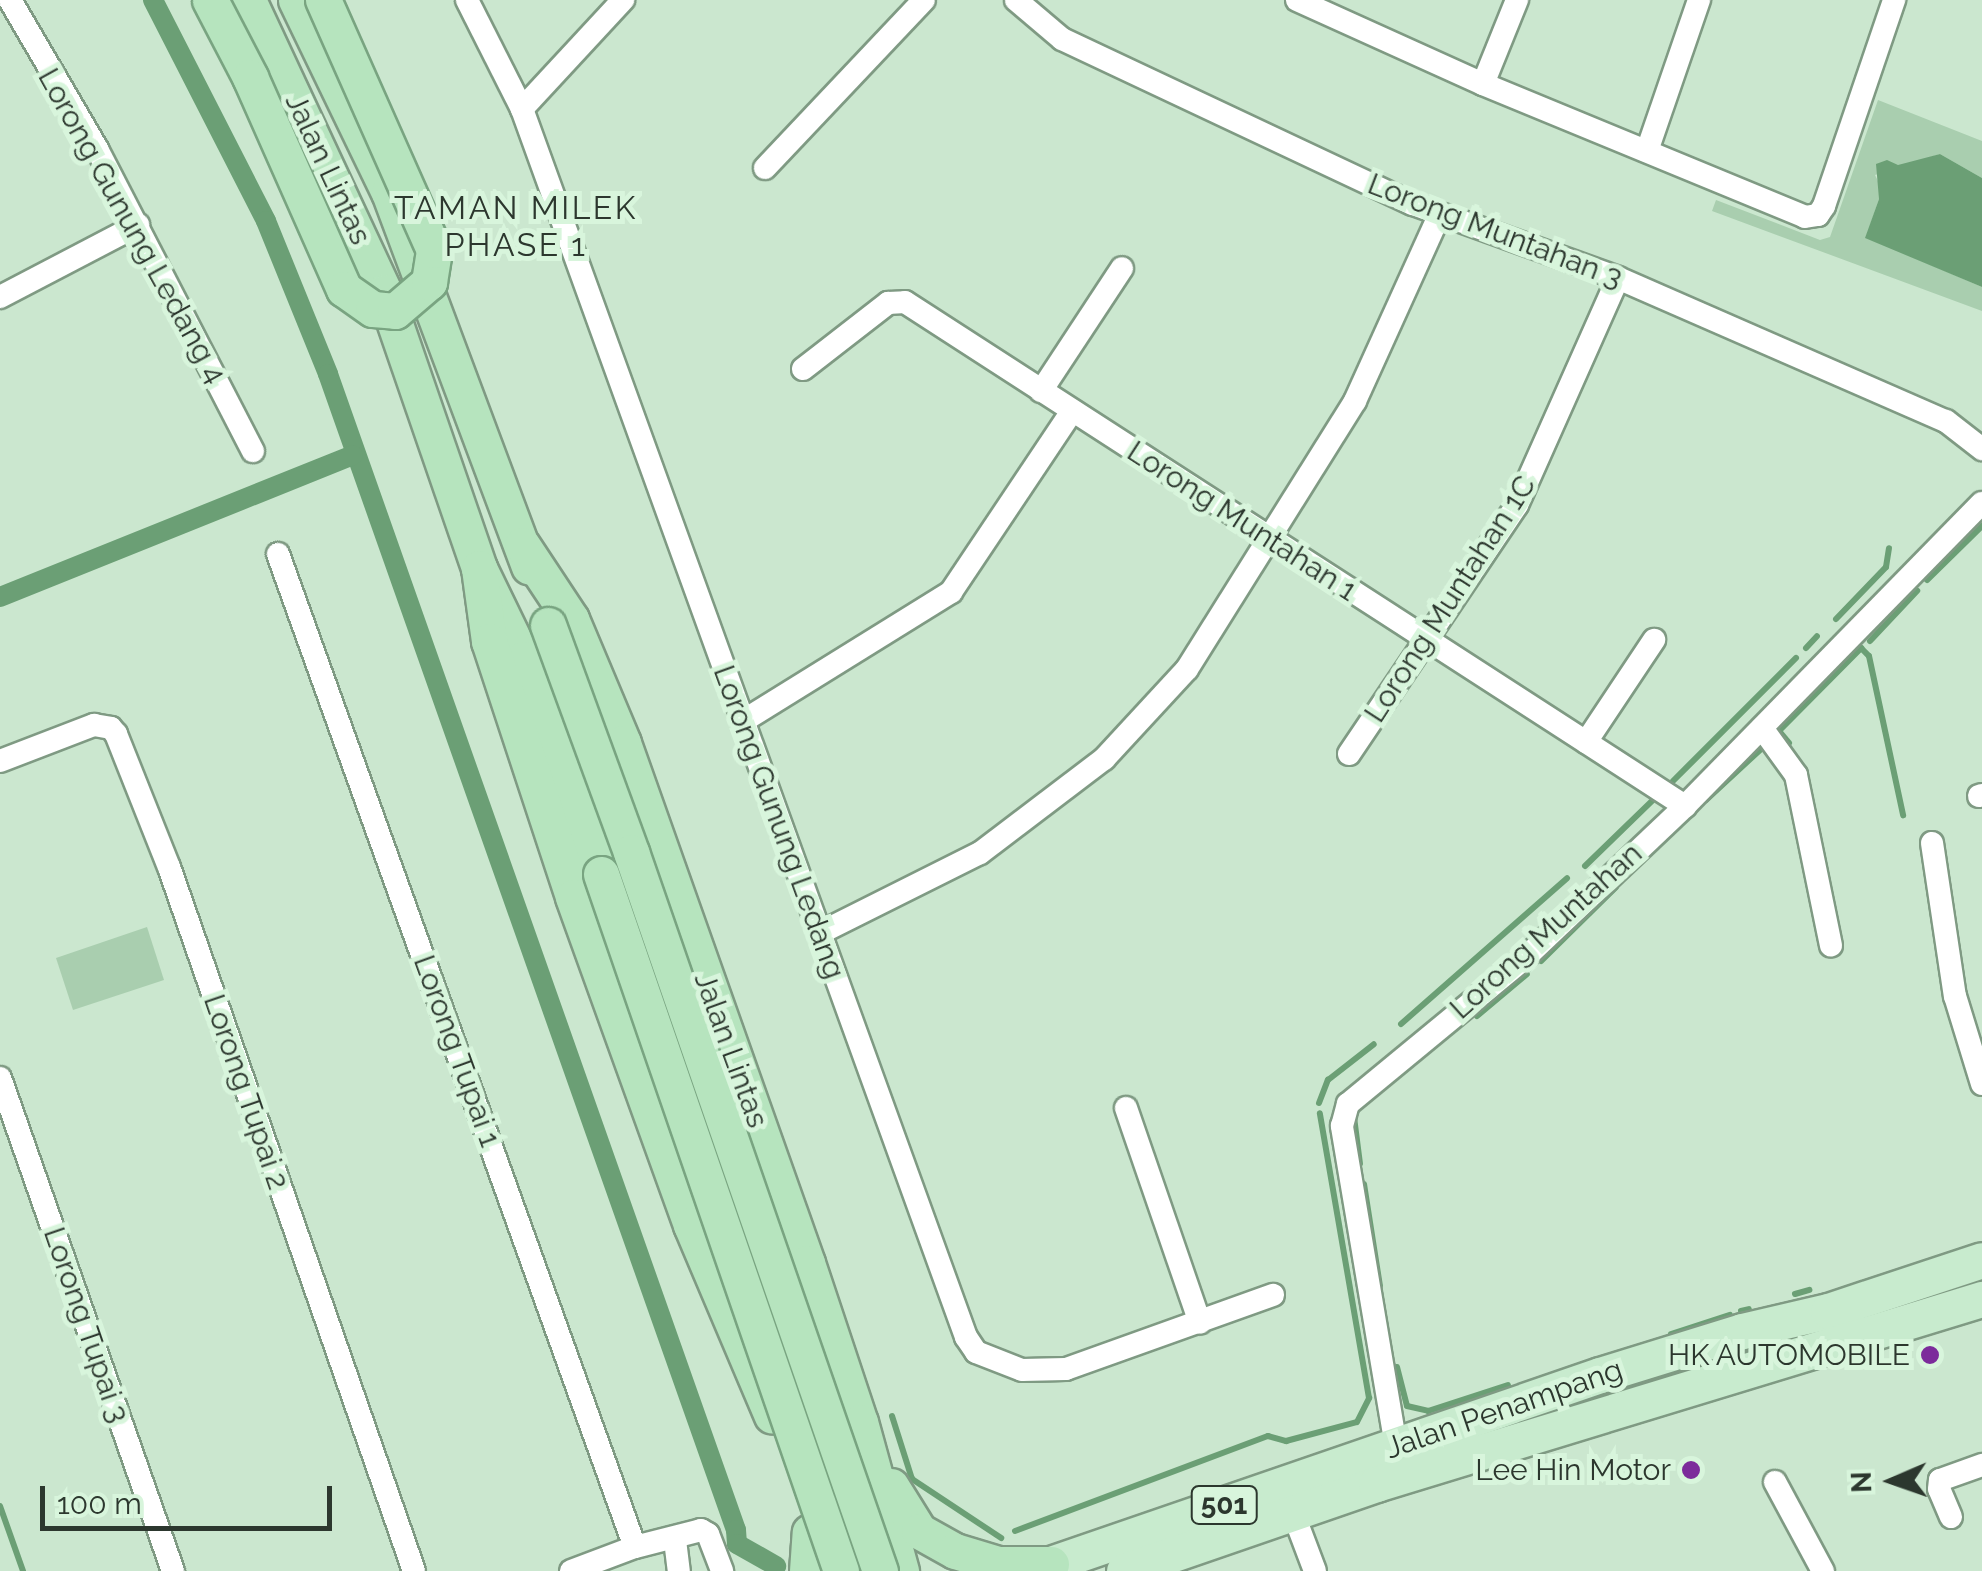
<!DOCTYPE html>
<html>
<head>
<meta charset="utf-8">
<style>
  body { margin:0 }
  #map { position:relative; width:1982px; height:1571px; overflow:hidden; background:#cbe7cf; font-family:Raleway,sans-serif }
  div>[style] { position:absolute }
  .green>* { inset:0; background:#a9ceaf }
  .water>* { inset:0; background:#6b9f75 }
  .stream>* { height:6px; margin:-3px; padding:0 3px; transform-origin:3px; border-radius:3px; background:#6b9f75 }
  .canal>* { height:20px; margin:-10px; padding:0 10px; transform-origin:10px; border-radius:10px; background:#6b9f75 }
  .roads { filter:drop-shadow(2px 0 #7f9a83) drop-shadow(-2px 0 #7f9a83) drop-shadow(0 2px #7f9a83) drop-shadow(0 -2px #7f9a83) }
  .minor>* { height:22px; margin:-11px; padding:0 11px; transform-origin:11px; border-radius:11px; background:#fff }
  .primary>* { height:35px; margin:-17.5px; padding:0 17.5px; transform-origin:17.5px; border-radius:17.5px; background:#c8ebce }
  .trunk>* { height:35px; margin:-17.5px; padding:0 17.5px; transform-origin:17.5px; border-radius:17.5px; background:#b6e4be }
  .bridges { filter:drop-shadow(2px 0 #79a481) drop-shadow(-2px 0 #79a481) drop-shadow(0 2px #79a481) drop-shadow(0 -2px #79a481) }
  .trunk-bridge>* { height:35px; margin:-17.5px; padding:0 17.5px; transform-origin:17.5px; border-radius:17.5px; background:#b6e4be }
  .dots>* { width:28px; height:28px; translate:-50% -50%; box-sizing:border-box; border:5px solid #d8f5dc; border-radius:50% }
  span { translate:-50% -50%; white-space:nowrap; text-align:center; line-height:1.15; -webkit-text-stroke:10px #d8f5dc; paint-order:stroke }
  .shield-label span { padding:2px 8px; background:#d8f5dc; border:2px solid; border-radius:8px; -webkit-text-stroke-width:0 }
  .shield-label { font-size:28px; color:#2c372e; font-weight:700 }
  .street-label { font-size:30px; color:#2c372e }
  .poi-label { font-size:30px; color:#2c372e }
  .right { translate:-100% -50%; text-align:right }
  .neighbourhood-label { font-size:32px; color:#2c372e; letter-spacing:2.5px }
  .north { position:absolute; left:1842px; top:1431px; width:100px; height:100px; -webkit-text-stroke:8px #d8f5dc; paint-order:stroke; rotate:268deg; font-size:28px; font-weight:700; line-height:40px; text-align:center; color:#2c372e }
  .north::after { content:''; display:block; margin:auto; width:35px; height:45px; background:#2c372e; clip-path:polygon(50% 0,100% 100%,50% 72%,0 100%) }
  .scale { position:absolute; left:40px; top:1486px; width:292px; height:45px; box-sizing:border-box; border:5px solid #2c372e; border-top:0; padding-left:12px; font-size:30px; line-height:35px; white-space:nowrap; color:#2c372e; -webkit-text-stroke:8px #d8f5dc; paint-order:stroke }
</style>
</head>
<body>
<div id="map">
  <div class="green">
    <div style="clip-path:polygon(1878px 100px,1982px 141px,1982px 178px,1940px 154px,1875px 175px,1880px 185px,1879px 199px,1866px 237px,1982px 287px,1982px 311px,1712px 211px,1716px 200px,1820px 240px,1830px 237px)"></div>
    <div style="clip-path:polygon(147px 927px,164px 980px,73px 1010px,56px 958px)"></div>
  </div>
  <div class="water">
    <div style="clip-path:polygon(1940px 154px,1982px 178px,1982px 287px,1865px 238px,1879px 199px,1876px 164px,1887px 160px,1898px 165px)"></div>
  </div>
  <div class="stream">
    <div style="left:1927px;top:580px;width:77px;rotate:-44.5deg"></div>
    <div style="left:1836px;top:619px;width:72px;rotate:-46.1deg"></div>
    <div style="left:1886px;top:567px;width:19px;rotate:-81deg"></div>
    <div style="left:1870px;top:641px;width:69px;rotate:-46.8deg"></div>
    <div style="left:1806px;top:648px;width:16px;rotate:-47deg"></div>
    <div style="left:1789px;top:743px;width:16px;rotate:-130deg"></div>
    <div style="left:1779px;top:731px;width:117px;rotate:-45.3deg"></div>
    <div style="left:1861px;top:648px;width:11px;rotate:45deg"></div>
    <div style="left:1869px;top:656px;width:163px;rotate:77.9deg"></div>
    <div style="left:1673px;top:781px;width:174px;rotate:-45deg"></div>
    <div style="left:1706px;top:800px;width:74px;rotate:-42.8deg"></div>
    <div style="left:1585px;top:866px;width:100px;rotate:-44.2deg"></div>
    <div style="left:1541px;top:961px;width:105px;rotate:-44.6deg"></div>
    <div style="left:1477px;top:1016px;width:65px;rotate:-40deg"></div>
    <div style="left:1401px;top:1024px;width:221px;rotate:-41.3deg"></div>
    <div style="left:1319px;top:1103px;width:25px;rotate:-69deg"></div>
    <div style="left:1328px;top:1080px;width:58px;rotate:-38deg"></div>
    <div style="left:1354px;top:1117px;width:47px;rotate:82.7deg"></div>
    <div style="left:1364px;top:1184px;width:103px;rotate:81.1deg"></div>
    <div style="left:1795px;top:1294px;width:15px;rotate:-16deg"></div>
    <div style="left:1741px;top:1311px;width:8px;rotate:-14deg"></div>
    <div style="left:1671px;top:1334px;width:62px;rotate:-17.9deg"></div>
    <div style="left:1397px;top:1367px;width:40px;rotate:75.6deg"></div>
    <div style="left:1407px;top:1406px;width:22px;rotate:13deg"></div>
    <div style="left:1428px;top:1411px;width:84px;rotate:-18deg"></div>
    <div style="left:892px;top:1416px;width:66px;rotate:72.4deg"></div>
    <div style="left:901px;top:1483px;width:12px;rotate:-20deg"></div>
    <div style="left:912px;top:1479px;width:107px;rotate:33.5deg"></div>
    <div style="left:0;top:1506px;width:69px;rotate:70.5deg"></div>
    <div style="left:1015px;top:1531px;width:270px;rotate:-20.6deg"></div>
    <div style="left:1268px;top:1436px;width:19px;rotate:16deg"></div>
    <div style="left:1286px;top:1441px;width:73px;rotate:-15deg"></div>
    <div style="left:1357px;top:1422px;width:27px;rotate:-63deg"></div>
    <div style="left:1369px;top:1398px;width:289px;rotate:-99.8deg"></div>
  </div>
  <div class="canal">
    <div style="left:153px;top:0;width:248px;rotate:62.9deg"></div>
    <div style="left:266px;top:221px;width:165px;rotate:67.9deg"></div>
    <div style="left:328px;top:374px;width:1226px;rotate:70.56deg"></div>
    <div style="left:736px;top:1530px;width:14px;rotate:86deg"></div>
    <div style="left:737px;top:1544px;width:45px;rotate:29.4deg"></div>
    <div style="left:0;top:597px;width:380px;rotate:-21.9deg"></div>
  </div>
  <div class="roads">
    <div class="minor">
      <div style="left:10px;top:0;width:173px;rotate:59.7deg"></div>
      <div style="left:97px;top:149px;width:340px;rotate:62.7deg"></div>
      <div style="left:467px;top:0;width:122px;rotate:63.2deg"></div>
      <div style="left:522px;top:109px;width:1306px;rotate:70.12deg"></div>
      <div style="left:966px;top:1337px;width:18px;rotate:56deg"></div>
      <div style="left:976px;top:1352px;width:49px;rotate:21.4deg"></div>
      <div style="left:1022px;top:1370px;width:44px;rotate:-1.3deg"></div>
      <div style="left:1066px;top:1369px;width:220px;rotate:-19.7deg"></div>
      <div style="left:1016px;top:0;width:60px;rotate:40.3deg"></div>
      <div style="left:1062px;top:39px;width:388px;rotate:25.2deg"></div>
      <div style="left:1413px;top:204px;width:218px;rotate:19.8deg"></div>
      <div style="left:1618px;top:278px;width:358px;rotate:23.6deg"></div>
      <div style="left:1946px;top:421px;width:46px;rotate:37.9deg"></div>
      <div style="left:1297px;top:0;width:204px;rotate:24.3deg"></div>
      <div style="left:1483px;top:84px;width:348px;rotate:22.4deg"></div>
      <div style="left:1805px;top:217px;width:13px;rotate:-9deg"></div>
      <div style="left:1818px;top:215px;width:11px;rotate:-56deg"></div>
      <div style="left:1824px;top:206px;width:218px;rotate:-71.2deg"></div>
      <div style="left:1483px;top:84px;width:91px;rotate:-68deg"></div>
      <div style="left:522px;top:109px;width:149px;rotate:-47.2deg"></div>
      <div style="left:1647px;top:151px;width:160px;rotate:-71deg"></div>
      <div style="left:765px;top:168px;width:231px;rotate:-46.6deg"></div>
      <div style="left:0;top:297px;width:156px;rotate:-27.6deg"></div>
      <div style="left:803px;top:369px;width:108px;rotate:-37.8deg"></div>
      <div style="left:888px;top:303px;width:17px;rotate:-3deg"></div>
      <div style="left:905px;top:302px;width:929px;rotate:32.87deg"></div>
      <div style="left:1041px;top:391px;width:147px;rotate:-56.6deg"></div>
      <div style="left:278px;top:554px;width:1055px;rotate:70.23deg"></div>
      <div style="left:743px;top:721px;width:245px;rotate:-31.8deg"></div>
      <div style="left:951px;top:592px;width:218px;rotate:-56.2deg"></div>
      <div style="left:1762px;top:728px;width:58px;rotate:54.1deg"></div>
      <div style="left:1796px;top:775px;width:174px;rotate:78.4deg"></div>
      <div style="left:1586px;top:742px;width:123px;rotate:-56.3deg"></div>
      <div style="left:1349px;top:754px;width:300px;rotate:-56deg"></div>
      <div style="left:1517px;top:505px;width:248px;rotate:-66deg"></div>
      <div style="left:0;top:761px;width:101px;rotate:-21deg"></div>
      <div style="left:94px;top:725px;width:17px;rotate:10deg"></div>
      <div style="left:111px;top:728px;width:8px;rotate:50deg"></div>
      <div style="left:116px;top:734px;width:143px;rotate:68.3deg"></div>
      <div style="left:169px;top:867px;width:745px;rotate:70.81deg"></div>
      <div style="left:1979px;top:796px;width:3px;rotate:-18deg"></div>
      <div style="left:1932px;top:843px;width:155px;rotate:81.5deg"></div>
      <div style="left:1955px;top:996px;width:92px;rotate:72.9deg"></div>
      <div style="left:820px;top:933px;width:179px;rotate:-26.6deg"></div>
      <div style="left:980px;top:853px;width:156px;rotate:-37.2deg"></div>
      <div style="left:1104px;top:759px;width:122px;rotate:-47.3deg"></div>
      <div style="left:1187px;top:669px;width:316px;rotate:-57.9deg"></div>
      <div style="left:1355px;top:401px;width:205px;rotate:-65.6deg"></div>
      <div style="left:0;top:1078px;width:522px;rotate:70.66deg"></div>
      <div style="left:1126px;top:1108px;width:227px;rotate:71deg"></div>
      <div style="left:1396px;top:1446px;width:325px;rotate:-99.6deg"></div>
      <div style="left:1342px;top:1126px;width:23px;rotate:-75deg"></div>
      <div style="left:1348px;top:1104px;width:228px;rotate:-39.5deg"></div>
      <div style="left:1524px;top:959px;width:222px;rotate:-43.5deg"></div>
      <div style="left:1685px;top:806px;width:424px;rotate:-45.6deg"></div>
      <div style="left:1775px;top:1482px;width:101px;rotate:61.7deg"></div>
      <div style="left:1292px;top:1510px;width:65px;rotate:69.3deg"></div>
      <div style="left:1951px;top:1517px;width:30px;rotate:-113deg"></div>
      <div style="left:1939px;top:1489px;width:9px;rotate:-84deg"></div>
      <div style="left:1940px;top:1480px;width:45px;rotate:-19.7deg"></div>
      <div style="left:675px;top:1540px;width:31px;rotate:83deg"></div>
      <div style="left:571px;top:1571px;width:68px;rotate:-20.6deg"></div>
      <div style="left:635px;top:1547px;width:68px;rotate:-14.4deg"></div>
      <div style="left:701px;top:1530px;width:8px;rotate:30deg"></div>
      <div style="left:708px;top:1534px;width:40px;rotate:69deg"></div>
    </div>
    <div class="primary">
      <div style="left:1030px;top:1571px;width:603px;rotate:-18.98deg"></div>
      <div style="left:1600px;top:1375px;width:149px;rotate:-17.2deg"></div>
      <div style="left:1742px;top:1331px;width:88px;rotate:-13.1deg"></div>
      <div style="left:1828px;top:1311px;width:162px;rotate:-18.3deg"></div>
      <div style="left:1124px;top:1571px;width:267px;rotate:-19deg"></div>
      <div style="left:1376px;top:1484px;width:634px;rotate:-16.98deg"></div>
    </div>
    <div class="trunk">
      <div style="left:248px;top:0;width:322px;rotate:65deg"></div>
      <div style="left:384px;top:292px;width:292px;rotate:71deg"></div>
      <div style="left:479px;top:568px;width:101px;rotate:64.2deg"></div>
      <div style="left:523px;top:659px;width:229px;rotate:70.1deg"></div>
      <div style="left:296px;top:0;width:213px;rotate:64.2deg"></div>
      <div style="left:389px;top:192px;width:400px;rotate:69.5deg"></div>
      <div style="left:522px;top:545px;width:89px;rotate:56.5deg"></div>
      <div style="left:571px;top:619px;width:134px;rotate:67.2deg"></div>
      <div style="left:623px;top:743px;width:552px;rotate:70.51deg"></div>
      <div style="left:807px;top:1263px;width:168px;rotate:71.6deg"></div>
      <div style="left:860px;top:1422px;width:155px;rotate:74.6deg"></div>
      <div style="left:479px;top:568px;width:74px;rotate:82.2deg"></div>
      <div style="left:489px;top:641px;width:269px;rotate:71.8deg"></div>
      <div style="left:573px;top:897px;width:349px;rotate:70.2deg"></div>
      <div style="left:691px;top:1225px;width:207px;rotate:67deg"></div>
      <div style="left:891px;top:1486px;width:53px;rotate:58.1deg"></div>
      <div style="left:919px;top:1531px;width:41px;rotate:29.1deg"></div>
      <div style="left:955px;top:1551px;width:45px;rotate:16.8deg"></div>
      <div style="left:998px;top:1564px;width:53px"></div>
      <div style="left:807px;top:1571px;width:39px;rotate:-86deg"></div>
    </div>
  </div>
  <div class="bridges">
    <div class="trunk-bridge">
      <div style="left:210px;top:0;width:87px;rotate:62.5deg"></div>
      <div style="left:250px;top:77px;width:232px;rotate:66.1deg"></div>
      <div style="left:344px;top:289px;width:35px;rotate:35deg"></div>
      <div style="left:373px;top:309px;width:22px;rotate:5deg"></div>
      <div style="left:395px;top:311px;width:45px;rotate:-40.5deg"></div>
      <div style="left:429px;top:282px;width:32px;rotate:-81deg"></div>
      <div style="left:434px;top:250px;width:274px;rotate:-113.9deg"></div>
      <div style="left:548px;top:625px;width:242px;rotate:69.9deg"></div>
      <div style="left:631px;top:852px;width:761px;rotate:70.9deg"></div>
      <div style="left:601px;top:874px;width:737px;rotate:71deg"></div>
    </div>
  </div>
  <div class="dots">
    <div style="left:1930px;top:1355px;background:#7c2b9b"></div>
    <div style="left:1691px;top:1470px;background:#7c2b9b"></div>
  </div>
  <div class="shield-label">
    <span style="left:1224px;top:1505px">501</span>
  </div>
  <div class="street-label">
    <span style="left:328px;top:169px;rotate:65deg">Jalan Lintas</span>
    <span style="left:132px;top:226px;rotate:61deg">Lorong Gunung Ledang 4</span>
    <span style="left:1495px;top:231px;rotate:21deg">Lorong Muntahan 3</span>
    <span style="left:1242px;top:521px;rotate:33deg">Lorong Muntahan 1</span>
    <span style="left:1450px;top:599px;rotate:-57deg">Lorong Muntahan 1C</span>
    <span style="left:779px;top:822px;rotate:70deg">Lorong Gunung Ledang</span>
    <span style="left:1546px;top:931px;rotate:-42deg">Lorong Muntahan</span>
    <span style="left:731px;top:1050px;rotate:70deg">Jalan Lintas</span>
    <span style="left:457px;top:1051px;rotate:70deg">Lorong Tupai 1</span>
    <span style="left:246px;top:1092px;rotate:71deg">Lorong Tupai 2</span>
    <span style="left:86px;top:1325px;rotate:71deg">Lorong Tupai 3</span>
    <span style="left:1504px;top:1409px;rotate:-19deg">Jalan Penampang</span>
  </div>
  <div class="poi-label">
    <span class="right" style="left:1910px;top:1355px">HK AUTOMOBILE</span>
    <span class="right" style="left:1671px;top:1470px">Lee Hin Motor</span>
  </div>
  <div class="neighbourhood-label">
    <span style="left:516px;top:227px">TAMAN MILEK<br>PHASE 1</span>
  </div>
  <div class="north">N</div>
  <div class="scale">100 m</div>
</div>
</body>
</html>
